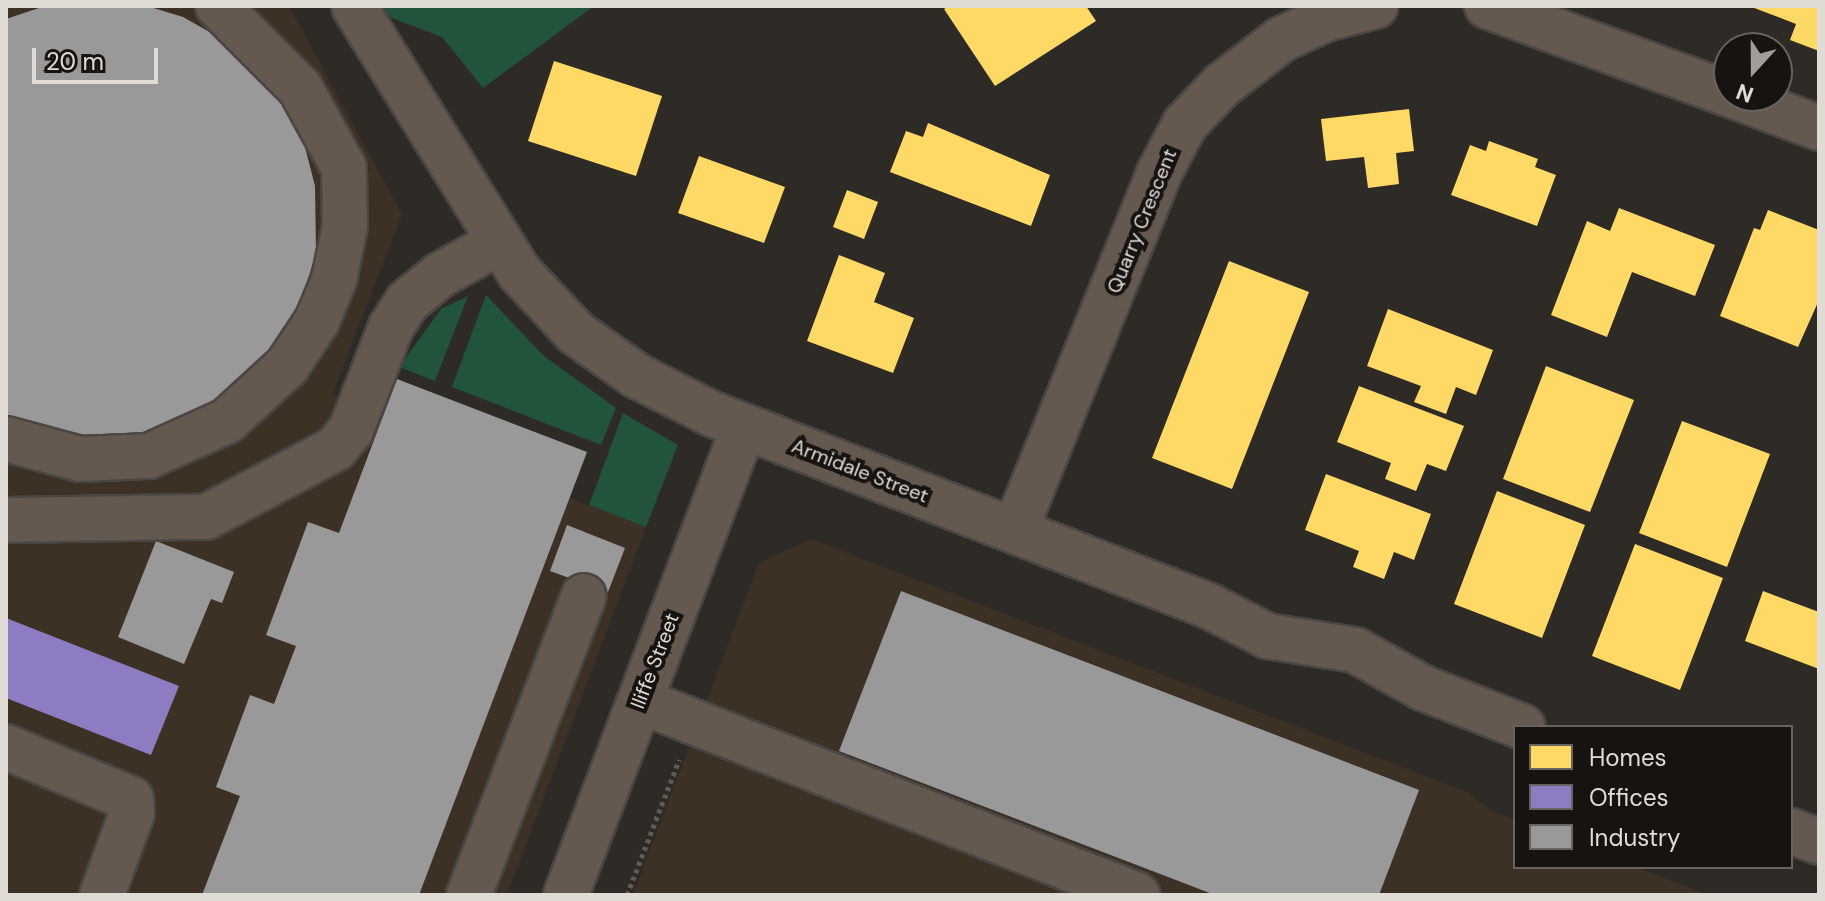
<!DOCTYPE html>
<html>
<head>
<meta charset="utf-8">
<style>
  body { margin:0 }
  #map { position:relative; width:1825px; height:901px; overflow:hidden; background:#2e2a26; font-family:"DM Sans",sans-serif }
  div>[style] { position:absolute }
  .built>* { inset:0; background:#3d3025 }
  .green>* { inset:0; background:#22543b }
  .homes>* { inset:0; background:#ffd966 }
  .offices>* { inset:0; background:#8e7cc3 }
  .industry>* { inset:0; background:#999 }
  .path>* { height:5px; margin-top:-2.5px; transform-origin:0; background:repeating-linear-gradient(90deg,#645a54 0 4px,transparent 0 8px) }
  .roads { filter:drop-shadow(2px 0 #4a4643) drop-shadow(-2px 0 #4a4643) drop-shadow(0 2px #4a4643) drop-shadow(0 -2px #4a4643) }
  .minor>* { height:44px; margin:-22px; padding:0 22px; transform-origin:22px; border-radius:22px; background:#65584f }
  span { translate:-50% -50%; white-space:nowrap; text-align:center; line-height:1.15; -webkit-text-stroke:8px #171310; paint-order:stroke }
  .street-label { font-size:20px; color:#e1dbd6 }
  .frame { position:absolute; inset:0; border:8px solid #e1dbd6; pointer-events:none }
  .legend { position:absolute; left:1513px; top:725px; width:280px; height:144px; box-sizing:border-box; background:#171310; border:2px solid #68635f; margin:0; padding:10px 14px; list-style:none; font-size:24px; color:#e1dbd6 }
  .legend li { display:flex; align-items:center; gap:16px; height:40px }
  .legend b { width:40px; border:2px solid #68635f }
  .north { position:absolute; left:1713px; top:32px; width:80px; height:80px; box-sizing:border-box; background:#171310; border:2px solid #68635f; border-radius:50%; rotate:201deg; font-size:22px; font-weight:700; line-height:32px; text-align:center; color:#e1dbd6 }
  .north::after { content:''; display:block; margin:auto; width:28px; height:36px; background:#a29d98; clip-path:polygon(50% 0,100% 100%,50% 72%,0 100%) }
  .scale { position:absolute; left:32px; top:48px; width:126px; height:36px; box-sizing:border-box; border:4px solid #e1dbd6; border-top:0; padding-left:10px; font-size:24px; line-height:28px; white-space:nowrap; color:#e1dbd6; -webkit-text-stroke:6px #171310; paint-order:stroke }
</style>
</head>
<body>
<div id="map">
  <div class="built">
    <div style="clip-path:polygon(6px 6px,289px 6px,402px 214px,332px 395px,384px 416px,397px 379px,587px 452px,570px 498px,646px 527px,507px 895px,6px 895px)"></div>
    <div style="clip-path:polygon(811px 539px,1469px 793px,1492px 811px,1515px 820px,1515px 867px,1636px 867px,1708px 895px,633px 895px,759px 563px)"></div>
  </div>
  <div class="green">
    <div style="clip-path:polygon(378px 6px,594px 6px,483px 88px,442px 37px,384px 15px)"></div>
    <div style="clip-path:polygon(486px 295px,544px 356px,616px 408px,601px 445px,452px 387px)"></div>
    <div style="clip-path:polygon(468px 296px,435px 381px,399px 367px,441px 309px)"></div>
    <div style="clip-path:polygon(623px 413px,678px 445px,646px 527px,589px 505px)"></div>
  </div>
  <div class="homes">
    <div style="clip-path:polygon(949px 6px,1086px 6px,1096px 21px,995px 86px,944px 9px)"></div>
    <div style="clip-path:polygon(1749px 6px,1819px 6px,1819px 51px,1790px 40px,1796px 24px)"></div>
    <div style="clip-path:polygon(554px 61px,662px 96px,636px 176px,528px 141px)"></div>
    <div style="clip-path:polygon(1409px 109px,1414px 151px,1396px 153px,1399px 184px,1368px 188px,1364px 157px,1326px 161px,1321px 119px)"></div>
    <div style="clip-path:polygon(928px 123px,1050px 175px,1031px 226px,890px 172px,906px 131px,923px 137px)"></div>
    <div style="clip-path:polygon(1489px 141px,1538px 159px,1535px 167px,1556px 175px,1537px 226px,1451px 195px,1470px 145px,1486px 151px)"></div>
    <div style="clip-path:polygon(699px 156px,785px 187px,764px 243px,678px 213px)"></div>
    <div style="clip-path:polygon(847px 190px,878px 202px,864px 239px,833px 227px)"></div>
    <div style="clip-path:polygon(1619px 208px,1715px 245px,1695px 296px,1632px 272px,1607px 337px,1551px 315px,1587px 221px,1610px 231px)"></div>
    <div style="clip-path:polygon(1768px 210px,1819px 230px,1819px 300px,1798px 347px,1720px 316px,1754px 228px,1760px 230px)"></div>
    <div style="clip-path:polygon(839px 255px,885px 273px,874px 302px,914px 318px,893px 373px,807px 341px)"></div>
    <div style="clip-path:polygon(1229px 261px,1309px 292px,1232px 489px,1152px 458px)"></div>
    <div style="clip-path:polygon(1388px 309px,1493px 350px,1476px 395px,1456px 387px,1446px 414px,1414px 402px,1421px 386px,1367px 366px)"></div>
    <div style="clip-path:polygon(1546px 366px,1634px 400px,1590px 512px,1503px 479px)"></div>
    <div style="clip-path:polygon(1359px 386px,1464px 426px,1446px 471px,1427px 464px,1416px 491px,1385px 479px,1391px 463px,1337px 442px)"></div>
    <div style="clip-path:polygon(1682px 421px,1770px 454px,1727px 567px,1639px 533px)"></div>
    <div style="clip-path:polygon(1326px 474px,1431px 514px,1414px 560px,1394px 552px,1384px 579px,1353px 567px,1359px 551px,1305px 530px)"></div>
    <div style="clip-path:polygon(1497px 491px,1585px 525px,1542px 638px,1454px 604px)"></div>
    <div style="clip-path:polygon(1635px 544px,1723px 578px,1680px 690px,1592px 656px)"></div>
    <div style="clip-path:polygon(1763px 591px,1819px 612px,1819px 669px,1745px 641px)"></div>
  </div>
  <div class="offices">
    <div style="clip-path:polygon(6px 618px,179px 686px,151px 755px,6px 698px)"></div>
  </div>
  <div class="industry">
    <div style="clip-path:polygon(45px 6px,147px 6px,183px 17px,222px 39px,256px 68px,284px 104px,304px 143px,315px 186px,316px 253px,296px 318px,258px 373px,205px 414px,142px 437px,74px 440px,6px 421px,6px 19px)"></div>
    <div style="clip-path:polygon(397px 379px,587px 452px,419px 895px,202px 895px,240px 796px,216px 787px,250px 695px,274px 704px,296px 646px,266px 635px,308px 522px,339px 533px)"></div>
    <div style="clip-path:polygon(567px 525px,625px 548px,608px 592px,550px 571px)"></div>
    <div style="clip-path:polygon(156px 541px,234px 572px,222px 603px,211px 599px,184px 664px,118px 637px)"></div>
    <div style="clip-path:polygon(901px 591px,1419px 790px,1379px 895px,1215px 895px,839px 751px)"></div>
  </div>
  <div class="path">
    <div style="left:627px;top:895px;width:145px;rotate:-68.9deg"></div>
  </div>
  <div class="roads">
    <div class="minor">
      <div style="left:354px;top:6px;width:313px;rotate:58.2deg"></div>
      <div style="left:519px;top:272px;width:83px;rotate:46.9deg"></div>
      <div style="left:576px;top:333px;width:75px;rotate:35.2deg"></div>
      <div style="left:637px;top:376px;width:84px;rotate:26.9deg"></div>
      <div style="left:712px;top:414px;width:533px;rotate:21.12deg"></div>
      <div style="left:1209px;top:606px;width:65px;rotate:27.3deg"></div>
      <div style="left:1267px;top:636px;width:89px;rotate:9deg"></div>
      <div style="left:1355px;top:650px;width:78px;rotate:29.2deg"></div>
      <div style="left:1423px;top:688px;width:107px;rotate:21.3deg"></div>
      <div style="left:1487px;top:6px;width:258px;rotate:20deg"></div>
      <div style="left:1734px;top:96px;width:91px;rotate:20.6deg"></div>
      <div style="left:6px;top:439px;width:77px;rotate:15.1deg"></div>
      <div style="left:80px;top:459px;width:69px;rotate:-2.5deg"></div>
      <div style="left:149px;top:456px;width:85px;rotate:-24.2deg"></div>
      <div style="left:227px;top:421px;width:81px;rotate:-42.5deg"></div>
      <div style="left:287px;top:366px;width:54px;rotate:-56.3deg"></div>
      <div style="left:317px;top:321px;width:44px;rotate:-67.5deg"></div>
      <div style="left:334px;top:280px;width:55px;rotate:-78.5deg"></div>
      <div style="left:345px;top:226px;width:58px;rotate:-91deg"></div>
      <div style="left:344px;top:168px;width:91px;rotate:-118.8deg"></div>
      <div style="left:300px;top:88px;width:116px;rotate:-135deg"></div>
      <div style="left:6px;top:520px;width:200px;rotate:-0.9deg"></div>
      <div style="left:206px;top:517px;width:146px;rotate:-27.8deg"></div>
      <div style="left:335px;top:449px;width:25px;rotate:-50deg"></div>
      <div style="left:351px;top:430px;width:110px;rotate:-68.8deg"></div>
      <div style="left:391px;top:327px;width:30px;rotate:-57deg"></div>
      <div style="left:407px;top:302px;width:43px;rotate:-39.3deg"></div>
      <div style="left:440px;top:275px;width:66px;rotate:-28.9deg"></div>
      <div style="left:1015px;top:530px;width:385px;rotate:-68deg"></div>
      <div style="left:1159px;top:173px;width:55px;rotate:-62deg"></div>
      <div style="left:1185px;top:124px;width:54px;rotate:-46.5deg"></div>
      <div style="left:1222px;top:85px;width:76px;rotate:-37.5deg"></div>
      <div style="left:1282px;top:39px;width:47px;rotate:-24.9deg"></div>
      <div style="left:1325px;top:19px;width:52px;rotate:-14.6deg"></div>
      <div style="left:640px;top:701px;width:534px;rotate:21.32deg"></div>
      <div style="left:6px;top:747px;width:135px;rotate:22.6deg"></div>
      <div style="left:131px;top:799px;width:14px;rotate:86deg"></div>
      <div style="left:132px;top:813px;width:87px;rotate:110.1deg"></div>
      <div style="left:1791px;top:831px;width:30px;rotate:21deg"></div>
      <div style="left:469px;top:895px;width:320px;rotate:-69deg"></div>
      <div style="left:566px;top:895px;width:501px;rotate:-69.18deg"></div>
    </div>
  </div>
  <div class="street-label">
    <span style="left:1142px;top:221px;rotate:-68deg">Quarry Crescent</span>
    <span style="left:860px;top:471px;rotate:21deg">Armidale Street</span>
    <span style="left:655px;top:661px;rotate:-69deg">Iliffe Street</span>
  </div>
  <div class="frame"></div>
  <ul class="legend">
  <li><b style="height:22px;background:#ffd966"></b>Homes</li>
  <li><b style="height:22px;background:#8e7cc3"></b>Offices</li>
  <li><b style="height:22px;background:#999"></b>Industry</li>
  </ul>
  <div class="north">N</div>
  <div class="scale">20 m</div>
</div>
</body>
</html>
